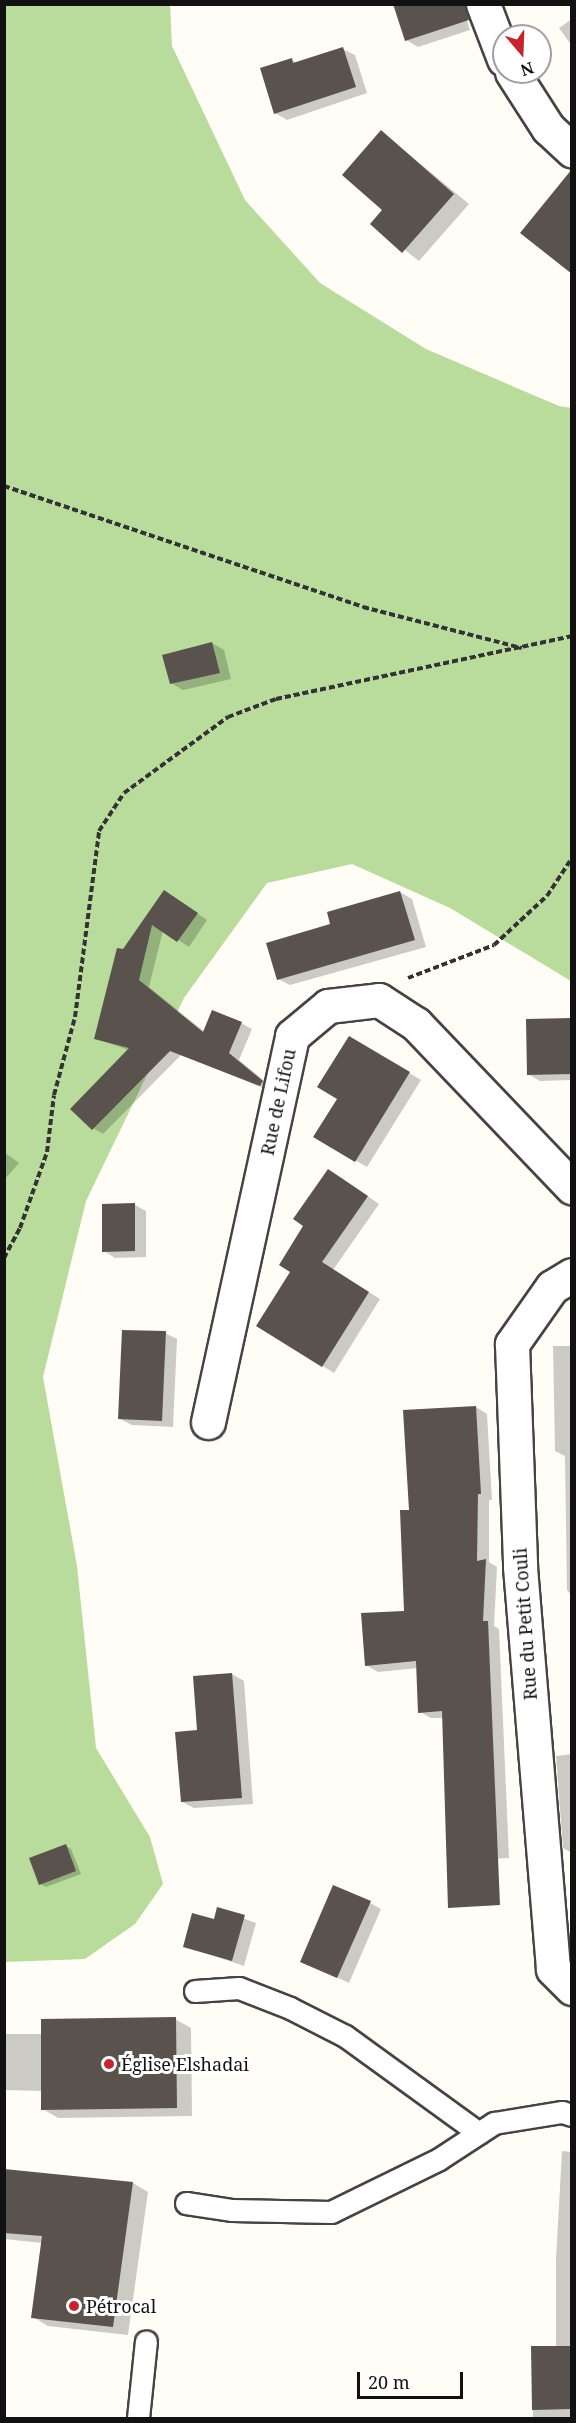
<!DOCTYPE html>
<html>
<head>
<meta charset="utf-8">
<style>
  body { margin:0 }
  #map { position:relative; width:576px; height:2423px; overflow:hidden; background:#fffdf5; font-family:"Noto Serif",serif }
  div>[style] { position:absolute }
  .forest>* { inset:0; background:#b9dc9c }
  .shadow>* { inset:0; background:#0003 }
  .building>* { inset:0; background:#5a524d }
  .path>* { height:4px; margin-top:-2px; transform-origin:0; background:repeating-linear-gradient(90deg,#333 0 6px,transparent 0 9px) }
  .roads { filter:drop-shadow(2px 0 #444) drop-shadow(-2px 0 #444) drop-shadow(0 2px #444) drop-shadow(0 -2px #444) }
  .service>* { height:21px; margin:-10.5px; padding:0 10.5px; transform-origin:10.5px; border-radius:10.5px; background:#fff }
  .minor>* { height:33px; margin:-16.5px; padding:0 16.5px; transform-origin:16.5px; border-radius:16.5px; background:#fff }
  .dots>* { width:16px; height:16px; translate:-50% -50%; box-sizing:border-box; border:3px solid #fff; border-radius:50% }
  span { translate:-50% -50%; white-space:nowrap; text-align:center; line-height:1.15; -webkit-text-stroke:6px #fff; paint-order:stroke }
  .street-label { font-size:18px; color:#111 }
  .poi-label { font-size:18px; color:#111 }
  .left { translate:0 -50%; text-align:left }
  .frame { position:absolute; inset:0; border:6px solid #111; pointer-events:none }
  .north { position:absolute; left:492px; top:24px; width:60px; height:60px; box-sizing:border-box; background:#fff; border:2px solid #a0a0a0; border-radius:50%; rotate:161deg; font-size:16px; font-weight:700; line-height:24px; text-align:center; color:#111 }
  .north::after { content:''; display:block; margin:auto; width:21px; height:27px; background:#c4262e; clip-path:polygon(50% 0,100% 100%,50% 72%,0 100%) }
  .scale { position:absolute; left:357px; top:2372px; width:106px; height:27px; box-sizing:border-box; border:3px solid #111; border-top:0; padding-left:8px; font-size:18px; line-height:21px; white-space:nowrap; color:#111; -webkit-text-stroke:4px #fff; paint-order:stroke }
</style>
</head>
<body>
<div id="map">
  <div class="forest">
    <div style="clip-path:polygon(4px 5px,170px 5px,172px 46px,245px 200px,320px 283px,426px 349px,559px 406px,572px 408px,571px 981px,450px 908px,352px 864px,267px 883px,184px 998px,86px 1201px,43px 1377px,77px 1566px,96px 1748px,150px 1837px,163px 1884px,135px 1924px,85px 1959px,5px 1962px)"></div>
  </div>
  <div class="shadow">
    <div style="clip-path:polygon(461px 4px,470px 30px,418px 47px,406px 40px)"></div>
    <div style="clip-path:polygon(572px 19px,572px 46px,559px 28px)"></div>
    <div style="clip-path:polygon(343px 49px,355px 55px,367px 93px,287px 120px,275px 113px,291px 60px,298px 63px)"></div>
    <div style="clip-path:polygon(382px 132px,469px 204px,419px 261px,372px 224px,384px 210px)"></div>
    <div style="clip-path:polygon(212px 643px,224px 650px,231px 679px,183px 690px,171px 683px)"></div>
    <div style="clip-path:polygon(400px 892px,412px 899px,426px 947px,290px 985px,278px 979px,332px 925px)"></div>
    <div style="clip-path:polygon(175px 898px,207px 920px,189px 947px,163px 930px,149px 987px,205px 1032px,241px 1023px,252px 1029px,239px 1060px,273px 1088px,271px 1091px,181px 1055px,103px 1134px,93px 1128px,129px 1050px,96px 1039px,123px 951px)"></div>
    <div style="clip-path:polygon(572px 1020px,572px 1080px,540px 1081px,528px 1074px)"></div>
    <div style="clip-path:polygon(349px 1038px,421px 1080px,367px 1167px,315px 1137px,339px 1098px)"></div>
    <div style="clip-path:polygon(4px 1152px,19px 1163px,4px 1180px)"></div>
    <div style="clip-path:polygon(340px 1177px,379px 1204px,333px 1270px,380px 1299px,334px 1373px,258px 1326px,292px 1271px)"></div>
    <div style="clip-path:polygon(135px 1205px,146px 1211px,146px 1257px,115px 1258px,104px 1251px)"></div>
    <div style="clip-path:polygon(165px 1333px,177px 1339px,173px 1427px,132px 1425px,120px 1419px)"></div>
    <div style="clip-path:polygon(553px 1346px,572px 1346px,572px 1596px,567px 1590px,565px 1456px,555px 1451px)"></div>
    <div style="clip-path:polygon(476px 1407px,487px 1414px,492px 1500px,489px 1500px,489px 1562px,497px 1567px,494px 1626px,499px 1629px,509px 1858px,458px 1861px,443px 1718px,431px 1718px,420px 1712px,418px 1668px,378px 1672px,366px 1665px,405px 1612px,410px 1511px)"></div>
    <div style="clip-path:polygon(232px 1674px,244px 1681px,253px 1804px,194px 1808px,182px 1802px,198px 1731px)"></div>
    <div style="clip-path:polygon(572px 1754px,572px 1853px,563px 1848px,556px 1756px)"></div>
    <div style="clip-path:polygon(66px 1846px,71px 1849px,81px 1874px,46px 1887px,40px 1884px)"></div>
    <div style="clip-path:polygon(570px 1897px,572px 1897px,572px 1931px,570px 1930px)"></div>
    <div style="clip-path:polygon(370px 1903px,381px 1909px,349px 1983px,302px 1961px)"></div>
    <div style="clip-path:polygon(218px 1909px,256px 1923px,244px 1966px,185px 1946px,215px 1921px)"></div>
    <div style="clip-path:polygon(175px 2019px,191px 2028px,192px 2116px,58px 2118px,43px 2109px,43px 2091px,4px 2090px,4px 2034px,42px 2034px)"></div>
    <div style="clip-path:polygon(562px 2151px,572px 2152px,572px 2418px,533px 2418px,533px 2348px,556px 2348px,556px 2259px)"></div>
    <div style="clip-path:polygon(4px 2170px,133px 2183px,148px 2192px,128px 2335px,48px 2326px,33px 2317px,42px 2243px,4px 2239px)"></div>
  </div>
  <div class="building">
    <div style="clip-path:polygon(393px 4px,465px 4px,469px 20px,405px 41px)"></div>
    <div style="clip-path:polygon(343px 47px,356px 87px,274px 114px,260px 68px,292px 58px,293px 63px)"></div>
    <div style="clip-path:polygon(381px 130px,454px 194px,402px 253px,370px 224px,382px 210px,342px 175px)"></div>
    <div style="clip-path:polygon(572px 169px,572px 274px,520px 233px)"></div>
    <div style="clip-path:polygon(212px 642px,220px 673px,170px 684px,162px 655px)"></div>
    <div style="clip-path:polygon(164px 890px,198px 913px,177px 942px,152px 925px,139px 980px,203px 1032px,212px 1010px,242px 1022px,229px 1053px,263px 1081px,260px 1086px,170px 1051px,92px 1130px,70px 1109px,129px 1048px,94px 1039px,117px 948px,123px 949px)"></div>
    <div style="clip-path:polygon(400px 891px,415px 940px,277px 980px,266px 943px,330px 924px,327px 912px)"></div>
    <div style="clip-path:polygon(572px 1018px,572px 1074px,527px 1075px,526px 1019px)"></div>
    <div style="clip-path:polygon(349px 1036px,410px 1072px,355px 1162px,313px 1137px,337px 1099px,317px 1087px)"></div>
    <div style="clip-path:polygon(328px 1169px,368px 1196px,322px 1262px,369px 1292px,322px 1367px,256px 1326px,290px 1272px,279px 1265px,303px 1226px,293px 1219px)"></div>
    <div style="clip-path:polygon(135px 1203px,135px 1251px,102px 1252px,102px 1204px)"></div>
    <div style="clip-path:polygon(122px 1330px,166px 1331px,162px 1421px,118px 1419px)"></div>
    <div style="clip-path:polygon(476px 1406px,481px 1494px,478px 1494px,477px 1561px,486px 1559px,483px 1621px,488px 1621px,500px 1905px,448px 1908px,442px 1711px,418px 1713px,416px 1661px,365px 1666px,361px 1613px,404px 1611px,400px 1510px,409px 1510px,403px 1410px)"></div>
    <div style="clip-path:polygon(232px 1673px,242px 1798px,181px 1802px,175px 1732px,197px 1730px,193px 1676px)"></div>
    <div style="clip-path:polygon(66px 1844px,76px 1871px,39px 1885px,29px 1858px)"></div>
    <div style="clip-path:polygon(333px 1885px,371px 1901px,337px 1978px,300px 1962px)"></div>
    <div style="clip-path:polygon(217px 1907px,245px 1915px,232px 1961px,183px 1947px,192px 1913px,214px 1919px)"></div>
    <div style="clip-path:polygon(176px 2017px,177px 2108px,41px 2110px,41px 2019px)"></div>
    <div style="clip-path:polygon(4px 2169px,133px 2182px,113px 2327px,31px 2318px,42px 2236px,4px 2233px)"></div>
    <div style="clip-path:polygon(531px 2346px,572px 2346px,572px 2409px,532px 2410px)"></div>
  </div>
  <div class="path">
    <div style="left:4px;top:486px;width:379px;rotate:18.6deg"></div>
    <div style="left:363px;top:607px;width:164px;rotate:14.5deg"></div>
    <div style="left:408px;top:978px;width:92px;rotate:-21deg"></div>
    <div style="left:494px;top:945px;width:72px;rotate:-42.8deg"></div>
    <div style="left:547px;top:896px;width:45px;rotate:-56.7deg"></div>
    <div style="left:4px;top:1258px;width:34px;rotate:-62deg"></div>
    <div style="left:20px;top:1228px;width:81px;rotate:-70.4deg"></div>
    <div style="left:47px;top:1152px;width:57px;rotate:-83deg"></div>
    <div style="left:54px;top:1095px;width:81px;rotate:-74.9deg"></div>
    <div style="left:75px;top:1017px;width:188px;rotate:-82.6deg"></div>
    <div style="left:99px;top:831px;width:45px;rotate:-56.7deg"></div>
    <div style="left:124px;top:793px;width:129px;rotate:-36.2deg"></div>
    <div style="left:228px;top:717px;width:51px;rotate:-20.6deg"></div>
    <div style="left:276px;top:699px;width:303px;rotate:-12deg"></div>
  </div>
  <div class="roads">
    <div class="service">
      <div style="left:195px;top:1991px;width:44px;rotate:-3.9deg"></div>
      <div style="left:239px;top:1988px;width:55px;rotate:21.4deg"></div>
      <div style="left:290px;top:2008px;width:62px;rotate:27deg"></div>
      <div style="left:345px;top:2036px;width:165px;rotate:35.9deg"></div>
      <div style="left:186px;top:2203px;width:47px;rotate:8.7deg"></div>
      <div style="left:232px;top:2210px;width:99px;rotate:1.2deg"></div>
      <div style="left:331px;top:2212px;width:120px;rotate:-26.1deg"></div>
      <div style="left:439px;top:2159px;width:66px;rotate:-33.2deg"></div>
      <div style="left:494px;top:2123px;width:69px;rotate:-9.2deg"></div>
      <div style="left:562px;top:2112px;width:10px;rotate:17deg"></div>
      <div style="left:138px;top:2418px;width:77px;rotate:-84.1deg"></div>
    </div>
    <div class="minor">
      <div style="left:483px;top:4px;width:59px;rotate:69.1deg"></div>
      <div style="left:512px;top:72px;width:67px;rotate:57.3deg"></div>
      <div style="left:548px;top:128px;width:33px;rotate:43deg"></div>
      <div style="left:572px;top:1275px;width:23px;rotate:149deg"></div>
      <div style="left:552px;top:1287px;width:70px;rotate:125.1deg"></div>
      <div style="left:512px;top:1344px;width:223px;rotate:87.9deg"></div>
      <div style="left:520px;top:1567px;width:403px;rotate:85.3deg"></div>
      <div style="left:553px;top:1969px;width:27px;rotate:45deg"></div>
      <div style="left:208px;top:1422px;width:395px;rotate:-77.7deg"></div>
      <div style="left:292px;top:1036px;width:47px;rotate:-39.8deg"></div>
      <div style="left:328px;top:1006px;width:51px;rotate:-6.7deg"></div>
      <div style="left:379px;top:1000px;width:44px;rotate:33deg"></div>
      <div style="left:416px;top:1024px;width:226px;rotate:46.3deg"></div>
    </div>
  </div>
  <div class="dots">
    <div style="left:109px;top:2064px;background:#c4262e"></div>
    <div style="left:74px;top:2306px;background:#c4262e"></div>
  </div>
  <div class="street-label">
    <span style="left:278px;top:1102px;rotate:-78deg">Rue de Lifou</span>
    <span style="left:525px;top:1624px;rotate:-94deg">Rue du Petit Couli</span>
  </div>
  <div class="poi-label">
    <span class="left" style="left:121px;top:2064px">Église Elshadai</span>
    <span class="left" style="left:86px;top:2306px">Pétrocal</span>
  </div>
  <div class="frame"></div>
  <div class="north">N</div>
  <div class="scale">20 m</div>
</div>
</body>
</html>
